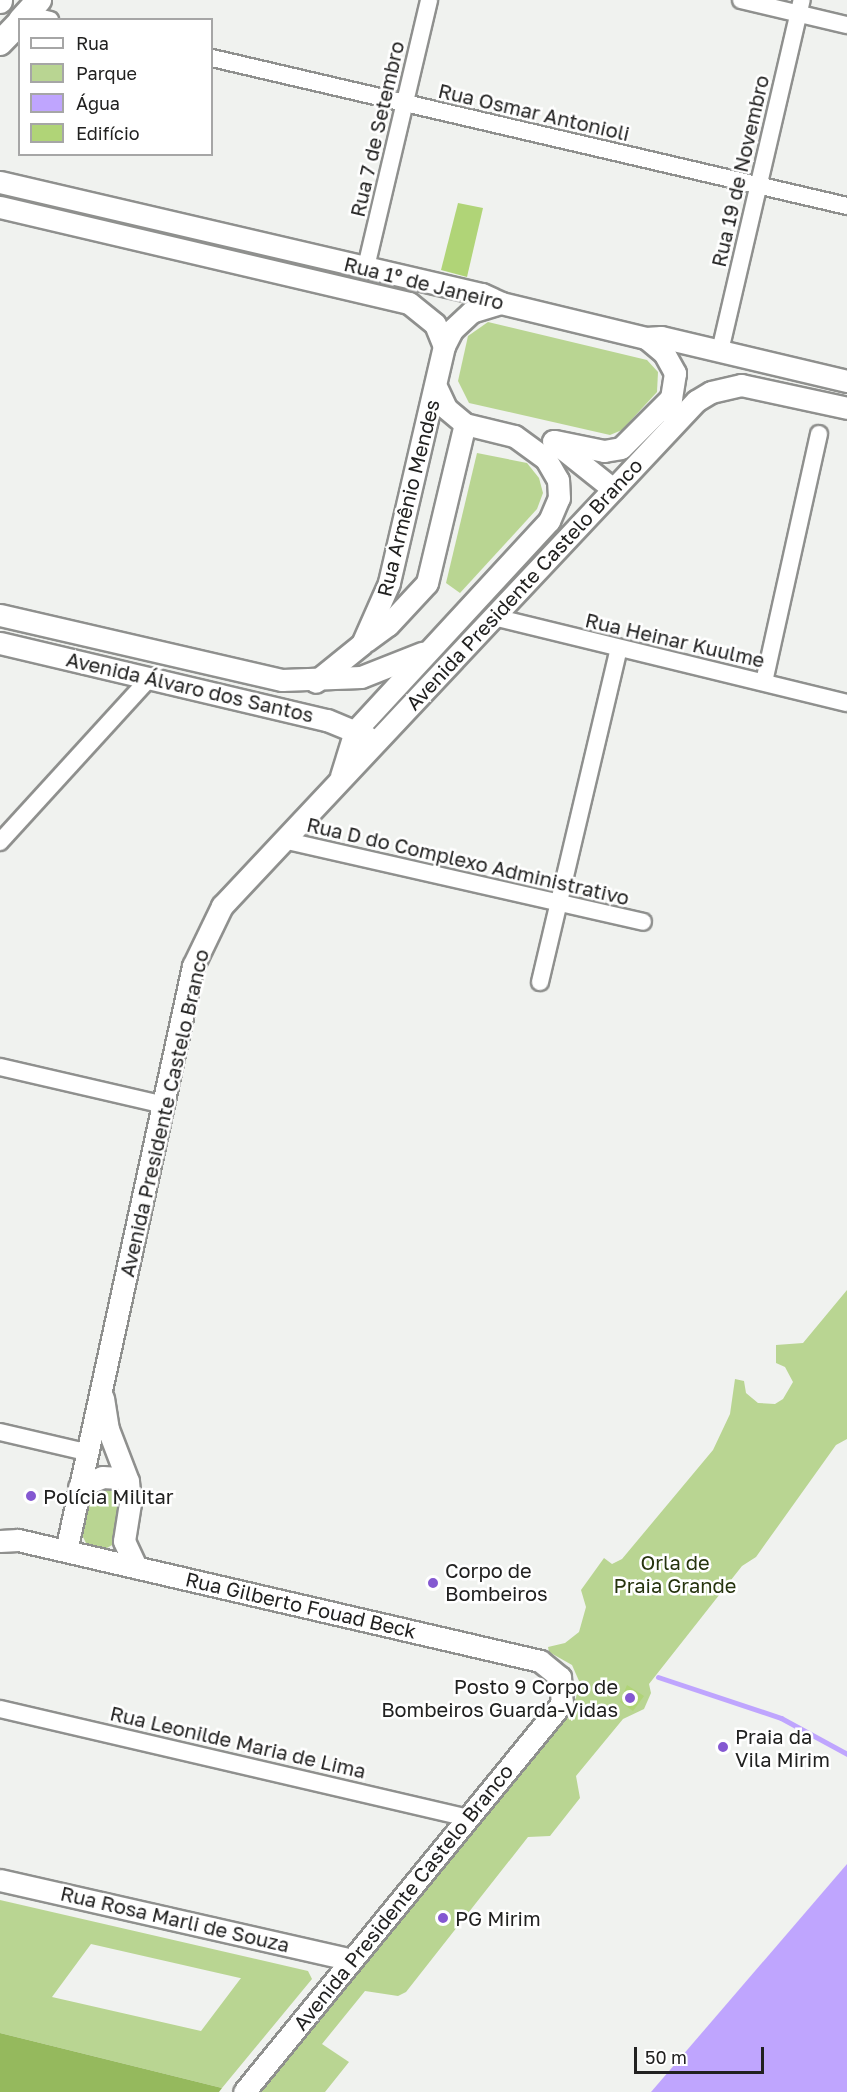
<!DOCTYPE html>
<html>
<head>
<meta charset="utf-8">
<style>
  body { margin:0 }
  #map { position:relative; width:847px; height:2092px; overflow:hidden; background:#f0f2ef; font-family:"Golos Text",sans-serif }
  div>[style] { position:absolute }
  .green>* { inset:0; background:#b9d592 }
  .forest>* { inset:0; background:#95b95d }
  .water>* { inset:0; background:#bfa5fe }
  .stream>* { height:5px; margin:-2.5px; padding:0 2.5px; transform-origin:2.5px; border-radius:2.5px; background:#bfa5fe }
  .building>* { inset:0; background:#b0d477 }
  .roads { filter:drop-shadow(2px 0 #8f908e) drop-shadow(-2px 0 #8f908e) drop-shadow(0 2px #8f908e) drop-shadow(0 -2px #8f908e) }
  .minor>* { height:16px; margin:-8px; padding:0 8px; transform-origin:8px; border-radius:8px; background:#fff }
  .tertiary>* { height:21px; margin:-10.5px; padding:0 10.5px; transform-origin:10.5px; border-radius:10.5px; background:#fff }
  .secondary>* { height:24px; margin:-12px; padding:0 12px; transform-origin:12px; border-radius:12px; background:#fff }
  .dots>* { width:16px; height:16px; translate:-50% -50%; box-sizing:border-box; border:3px solid #fff; border-radius:50% }
  span { translate:-50% -50%; white-space:nowrap; text-align:center; line-height:1.15; -webkit-text-stroke:5px #fff; paint-order:stroke }
  .street-label { font-size:20px; color:#212120 }
  .poi-label { font-size:20px; color:#212120 }
  .left { translate:0 -50%; text-align:left }
  .right { translate:-100% -50%; text-align:right }
  .park-label { font-size:20px; color:#26340e }
  .legend { position:absolute; left:18px; top:18px; width:195px; height:138px; box-sizing:border-box; background:#fff; border:2px solid #a6a6a6; margin:0; padding:8px 10px; list-style:none; font-size:18px; color:#212120 }
  .legend li { display:flex; align-items:center; gap:12px; height:30px }
  .legend b { width:30px; border:2px solid #a6a6a6 }
  .scale { position:absolute; left:634px; top:2047px; width:130px; height:27px; box-sizing:border-box; border:3px solid #212120; border-top:0; padding-left:8px; font-size:18px; line-height:21px; white-space:nowrap; color:#212120; -webkit-text-stroke:4px #fff; paint-order:stroke }
</style>
</head>
<body>
<div id="map">
  <div class="green">
    <div style="clip-path:polygon(488px 322px,647px 360px,658px 372px,657px 392px,622px 430px,610px 435px,469px 403px,458px 381px,468px 336px)"></div>
    <div style="clip-path:polygon(477px 453px,527px 463px,539px 478px,543px 493px,537px 509px,460px 593px,446px 583px)"></div>
    <div style="clip-path:polygon(847px 1290px,847px 1439px,836px 1445px,756px 1557px,742px 1566px,649px 1684px,651px 1693px,644px 1709px,623px 1719px,576px 1776px,580px 1798px,550px 1836px,528px 1837px,406px 1992px,398px 1996px,365px 1991px,322px 2044px,349px 2062px,325px 2092px,254px 2092px,576px 1698px,579px 1681px,572px 1665px,549px 1652px,548px 1647px,565px 1643px,579px 1632px,586px 1607px,581px 1590px,604px 1558px,612px 1564px,622px 1559px,713px 1450px,730px 1414px,735px 1379px,744px 1381px,746px 1393px,758px 1403px,775px 1404px,783px 1399px,793px 1382px,785px 1367px,776px 1363px,776px 1345px,803px 1343px)"></div>
    <div style="clip-path:polygon(98px 1486px,112px 1487px,122px 1499px,114px 1544px,105px 1549px,87px 1545px,79px 1529px,84px 1497px)"></div>
    <div style="clip-path:polygon(evenodd,0 1900px,308px 1971px,312px 1979px,222px 2088px,0 2033px,0 1900px,91px 1944px,240px 1978px,241px 1978px,201px 2031px,52px 1997px,91px 1944px)"></div>
  </div>
  <div class="forest">
    <div style="clip-path:polygon(0 2033px,222px 2088px,219px 2092px,0 2092px)"></div>
  </div>
  <div class="water">
    <div style="clip-path:polygon(847px 1864px,847px 2092px,651px 2092px)"></div>
  </div>
  <div class="stream">
    <div style="left:658px;top:1677px;width:130px;rotate:18.4deg"></div>
    <div style="left:781px;top:1718px;width:75px;rotate:28.6deg"></div>
  </div>
  <div class="building">
    <div style="clip-path:polygon(458px 203px,483px 208px,467px 277px,441px 270px)"></div>
    <div style="clip-path:polygon(627px 1685px,644px 1696px,633px 1711px,620px 1702px)"></div>
  </div>
  <div class="roads">
    <div class="minor">
      <div style="left:741px;top:0;width:109px;rotate:13.3deg"></div>
      <div style="left:26px;top:14px;width:25px;rotate:14deg"></div>
      <div style="left:212px;top:58px;width:652px;rotate:13.12deg"></div>
      <div style="left:366px;top:267px;width:274px;rotate:-76.7deg"></div>
      <div style="left:720px;top:351px;width:360px;rotate:-76.9deg"></div>
      <div style="left:494px;top:617px;width:363px;rotate:13.7deg"></div>
      <div style="left:764px;top:682px;width:254px;rotate:-77.5deg"></div>
      <div style="left:283px;top:840px;width:369px;rotate:12.8deg"></div>
      <div style="left:0;top:842px;width:222px;rotate:-47.6deg"></div>
      <div style="left:540px;top:982px;width:340px;rotate:-76.7deg"></div>
      <div style="left:0;top:1067px;width:168px;rotate:13deg"></div>
      <div style="left:0;top:1432px;width:88px;rotate:13.1deg"></div>
      <div style="left:0;top:1709px;width:480px;rotate:13.1deg"></div>
    </div>
    <div class="tertiary">
      <div style="left:0;top:182px;width:495px;rotate:13.1deg"></div>
      <div style="left:482px;top:294px;width:21px;rotate:25deg"></div>
      <div style="left:501px;top:303px;width:149px;rotate:13.6deg"></div>
      <div style="left:646px;top:338px;width:15px;rotate:-4deg"></div>
      <div style="left:661px;top:337px;width:191px;rotate:13.3deg"></div>
      <div style="left:0;top:207px;width:420px;rotate:13.2deg"></div>
      <div style="left:409px;top:303px;width:33px;rotate:39deg"></div>
      <div style="left:435px;top:324px;width:24px;rotate:68deg"></div>
      <div style="left:444px;top:346px;width:243px;rotate:103.1deg"></div>
      <div style="left:389px;top:583px;width:67px;rotate:113.9deg"></div>
      <div style="left:362px;top:644px;width:60px;rotate:141deg"></div>
      <div style="left:646px;top:338px;width:23px;rotate:40deg"></div>
      <div style="left:664px;top:353px;width:23px;rotate:61deg"></div>
      <div style="left:675px;top:373px;width:39px;rotate:99deg"></div>
      <div style="left:444px;top:346px;width:18px;rotate:-63deg"></div>
      <div style="left:452px;top:330px;width:26px;rotate:-43deg"></div>
      <div style="left:471px;top:312px;width:31px;rotate:-17deg"></div>
      <div style="left:553px;top:441px;width:77px;rotate:38.7deg"></div>
      <div style="left:555px;top:441px;width:50px;rotate:11.5deg"></div>
      <div style="left:604px;top:451px;width:17px;rotate:-10deg"></div>
      <div style="left:621px;top:448px;width:71px;rotate:-45deg"></div>
      <div style="left:0;top:615px;width:289px;rotate:13deg"></div>
      <div style="left:282px;top:680px;width:79px;rotate:-2.2deg"></div>
      <div style="left:361px;top:677px;width:66px;rotate:-21.5deg"></div>
      <div style="left:366px;top:641px;width:27px;rotate:-36deg"></div>
      <div style="left:388px;top:625px;width:57px;rotate:-47.1deg"></div>
      <div style="left:427px;top:583px;width:163px;rotate:-76.6deg"></div>
      <div style="left:0;top:643px;width:336px;rotate:13.3deg"></div>
      <div style="left:327px;top:720px;width:44px;rotate:22.5deg"></div>
      <div style="left:341px;top:776px;width:47px;rotate:-72.7deg"></div>
      <div style="left:355px;top:731px;width:286px;rotate:-47.3deg"></div>
      <div style="left:549px;top:521px;width:25px;rotate:-67deg"></div>
      <div style="left:559px;top:498px;width:18px;rotate:-93deg"></div>
      <div style="left:558px;top:480px;width:24px;rotate:-120deg"></div>
      <div style="left:546px;top:459px;width:39px;rotate:-144deg"></div>
      <div style="left:514px;top:436px;width:50px;rotate:-166.2deg"></div>
      <div style="left:465px;top:424px;width:25px;rotate:-140deg"></div>
      <div style="left:446px;top:408px;width:21px;rotate:-115deg"></div>
      <div style="left:103px;top:1398px;width:31px;rotate:81deg"></div>
      <div style="left:108px;top:1429px;width:56px;rotate:69deg"></div>
      <div style="left:128px;top:1481px;width:22px;rotate:85deg"></div>
      <div style="left:130px;top:1503px;width:38px;rotate:99deg"></div>
      <div style="left:124px;top:1541px;width:29px;rotate:65deg"></div>
      <div style="left:79px;top:1487px;width:25px;rotate:-23deg"></div>
      <div style="left:102px;top:1477px;width:18px;rotate:3deg"></div>
      <div style="left:0;top:1541px;width:18px;rotate:-3deg"></div>
      <div style="left:18px;top:1540px;width:536px;rotate:13.05deg"></div>
      <div style="left:540px;top:1661px;width:26px;rotate:39deg"></div>
      <div style="left:560px;top:1677px;width:26px;rotate:86deg"></div>
      <div style="left:562px;top:1703px;width:502px;rotate:129.27deg"></div>
      <div style="left:66px;top:1551px;width:599px;rotate:-77.75deg"></div>
      <div style="left:193px;top:966px;width:67px;rotate:-64.2deg"></div>
      <div style="left:222px;top:906px;width:693px;rotate:-46.81deg"></div>
      <div style="left:696px;top:401px;width:17px;rotate:-31deg"></div>
      <div style="left:711px;top:392px;width:31px;rotate:-13deg"></div>
      <div style="left:741px;top:385px;width:108px;rotate:12.2deg"></div>
      <div style="left:0;top:1880px;width:360px;rotate:12.8deg"></div>
    </div>
    <div class="secondary">
      <div style="left:0;top:1px;width:1px;rotate:-90deg"></div>
      <div style="left:21px;top:20px;width:27px;rotate:-48deg"></div>
      <div style="left:0;top:43px;width:29px;rotate:-46deg"></div>
    </div>
  </div>
  <div class="dots">
    <div style="left:31px;top:1496px;background:#8458d1"></div>
    <div style="left:433px;top:1583px;background:#8458d1"></div>
    <div style="left:630px;top:1698px;background:#8458d1"></div>
    <div style="left:723px;top:1747px;background:#8458d1"></div>
    <div style="left:443px;top:1918px;background:#8458d1"></div>
  </div>
  <div class="street-label">
    <span style="left:534px;top:112px;rotate:13deg">Rua Osmar Antonioli</span>
    <span style="left:377px;top:129px;rotate:-77deg">Rua 7 de Setembro</span>
    <span style="left:740px;top:171px;rotate:-77deg">Rua 19 de Novembro</span>
    <span style="left:424px;top:283px;rotate:14deg">Rua 1º de Janeiro</span>
    <span style="left:408px;top:498px;rotate:-76deg">Rua Armênio Mendes</span>
    <span style="left:524px;top:584px;rotate:-47deg">Avenida Presidente Castelo Branco</span>
    <span style="left:675px;top:640px;rotate:13deg">Rua Heinar Kuulme</span>
    <span style="left:190px;top:687px;rotate:13deg">Avenida Álvaro dos Santos</span>
    <span style="left:468px;top:861px;rotate:13deg">Rua D do Complexo Administrativo</span>
    <span style="left:164px;top:1113px;rotate:-77deg">Avenida Presidente Castelo Branco</span>
    <span style="left:301px;top:1605px;rotate:13deg">Rua Gilberto Fouad Beck</span>
    <span style="left:238px;top:1742px;rotate:13deg">Rua Leonilde Maria de Lima</span>
    <span style="left:403px;top:1897px;rotate:-51deg">Avenida Presidente Castelo Branco</span>
    <span style="left:175px;top:1919px;rotate:13deg">Rua Rosa Marli de Souza</span>
  </div>
  <div class="poi-label">
    <span class="left" style="left:43px;top:1496px">Polícia Militar</span>
    <span class="left" style="left:445px;top:1582px">Corpo de<br>Bombeiros</span>
    <span class="right" style="left:618px;top:1698px">Posto 9 Corpo de<br>Bombeiros Guarda-Vidas</span>
    <span class="left" style="left:735px;top:1748px">Praia da<br>Vila Mirim</span>
    <span class="left" style="left:455px;top:1918px">PG Mirim</span>
  </div>
  <div class="park-label">
    <span style="left:675px;top:1574px">Orla de<br>Praia Grande</span>
  </div>
  <ul class="legend">
  <li><b style="height:8px;background:#fff"></b>Rua</li>
  <li><b style="height:16px;background:#b9d592"></b>Parque</li>
  <li><b style="height:16px;background:#bfa5fe"></b>Água</li>
  <li><b style="height:16px;background:#b0d477"></b>Edifício</li>
  </ul>
  <div class="scale">50 m</div>
</div>
</body>
</html>
